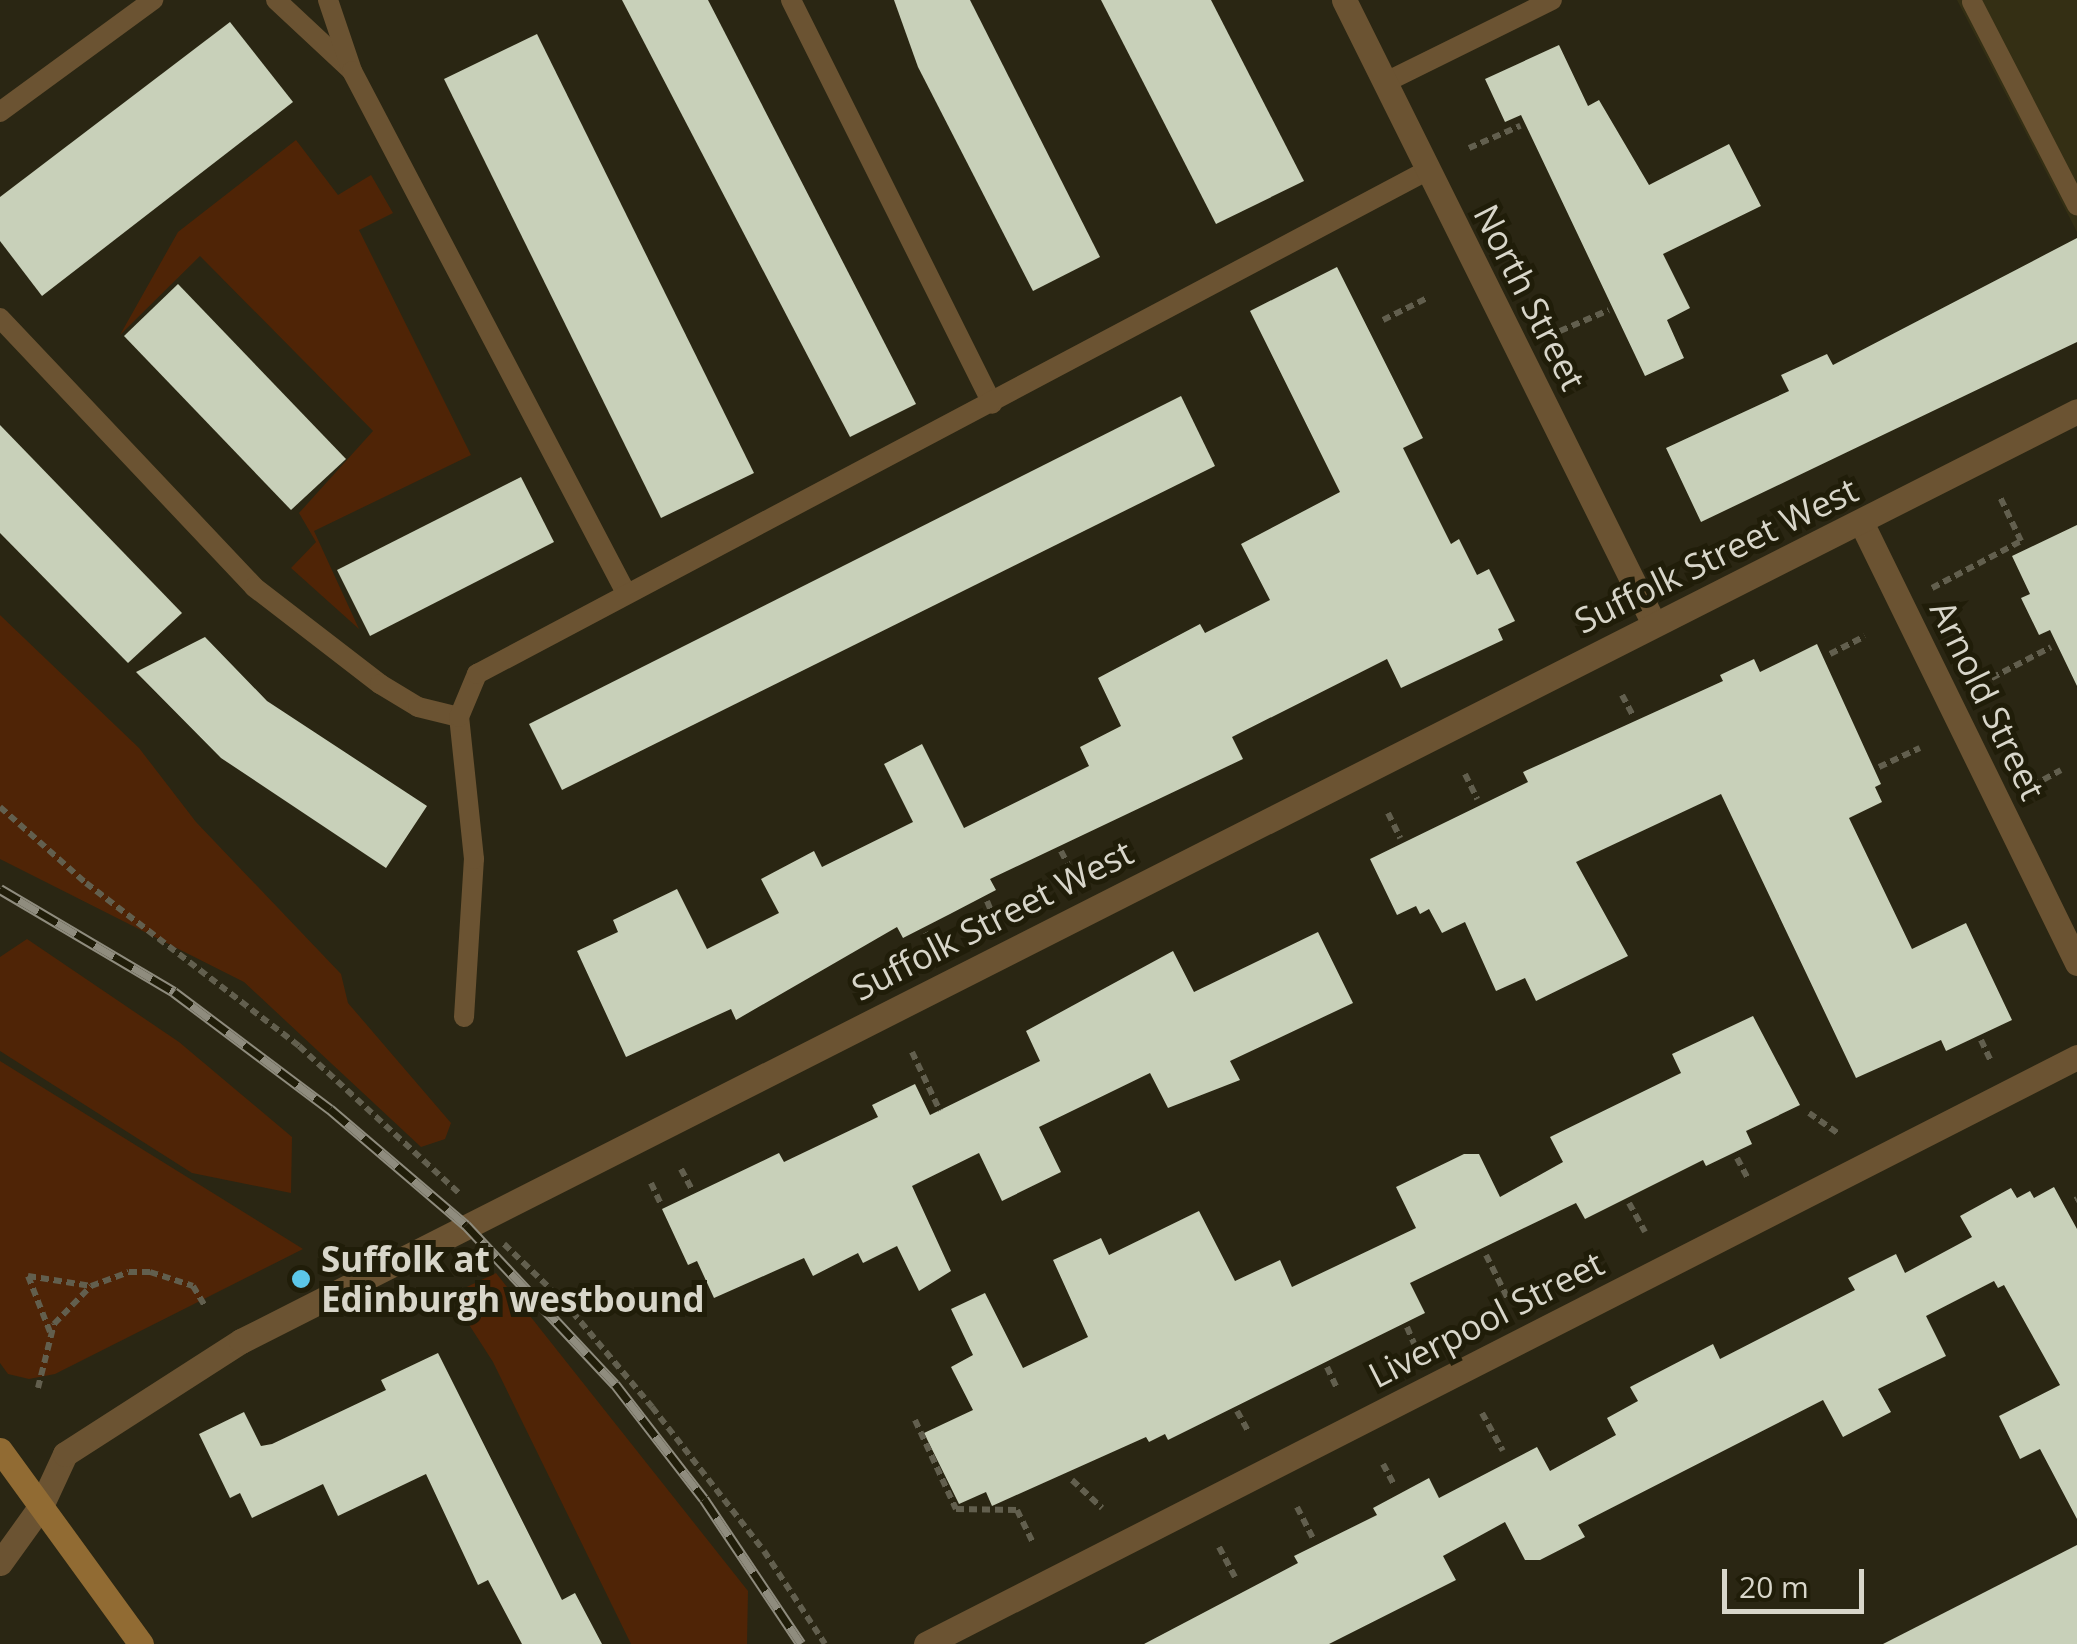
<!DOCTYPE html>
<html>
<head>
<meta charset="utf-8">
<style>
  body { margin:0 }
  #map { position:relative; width:2077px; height:1644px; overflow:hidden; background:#2a2613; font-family:"Open Sans",sans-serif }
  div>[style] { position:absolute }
  .built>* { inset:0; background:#342f14 }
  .green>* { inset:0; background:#4f2406 }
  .building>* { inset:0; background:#c8d0b9 }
  .path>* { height:6px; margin-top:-3px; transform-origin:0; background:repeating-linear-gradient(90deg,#625f4e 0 8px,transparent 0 13px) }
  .service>* { height:20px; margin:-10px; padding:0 10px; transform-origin:10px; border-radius:10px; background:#6b5332 }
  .minor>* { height:25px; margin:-12.5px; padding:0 12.5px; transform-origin:12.5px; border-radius:12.5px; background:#6b5332 }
  .secondary>* { height:25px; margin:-12.5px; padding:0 12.5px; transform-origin:12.5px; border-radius:12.5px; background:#916b33 }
  .rail>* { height:11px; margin-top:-5.5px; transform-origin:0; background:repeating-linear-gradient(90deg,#201d09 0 22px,#8f8c7e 0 44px); box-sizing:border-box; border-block:2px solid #8f8c7e }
  .dots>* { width:28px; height:28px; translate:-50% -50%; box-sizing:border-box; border:5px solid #201d09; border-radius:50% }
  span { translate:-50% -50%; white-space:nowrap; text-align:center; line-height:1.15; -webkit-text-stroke:10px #201d09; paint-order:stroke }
  .street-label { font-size:35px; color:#d8d6ca }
  .poi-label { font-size:35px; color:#d8d6ca; font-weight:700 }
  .left { translate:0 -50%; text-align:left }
  .scale { position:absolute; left:1722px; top:1569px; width:142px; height:45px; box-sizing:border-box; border:5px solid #d8d6ca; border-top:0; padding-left:12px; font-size:30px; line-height:35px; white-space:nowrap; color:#d8d6ca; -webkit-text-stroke:8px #201d09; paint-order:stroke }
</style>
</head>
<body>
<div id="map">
  <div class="built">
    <div style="clip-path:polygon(1957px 0,2077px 0,2077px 232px,2045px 170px)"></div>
  </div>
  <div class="green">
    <div style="clip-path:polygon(296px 140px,338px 195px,371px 175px,393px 213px,359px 230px,471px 455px,314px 531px,359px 629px,291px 568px,316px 542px,299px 513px,373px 431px,200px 256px,120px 335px,178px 232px)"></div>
    <div style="clip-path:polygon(0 615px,139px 748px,196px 822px,341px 974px,348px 1003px,451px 1123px,445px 1139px,421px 1147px,244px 982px,0 859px)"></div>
    <div style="clip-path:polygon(27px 939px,179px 1042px,292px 1137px,291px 1193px,192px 1173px,0 1051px,0 957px)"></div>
    <div style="clip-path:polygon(0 1061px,303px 1249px,55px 1374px,29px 1379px,8px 1374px,0 1363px)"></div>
    <div style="clip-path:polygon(496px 1273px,748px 1591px,747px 1644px,631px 1644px,493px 1362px,450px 1295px)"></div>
  </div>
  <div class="building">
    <div style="clip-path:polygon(622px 0,708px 0,916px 404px,850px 437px)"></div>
    <div style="clip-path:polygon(894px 0,970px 0,1100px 257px,1033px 291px,918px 67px)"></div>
    <div style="clip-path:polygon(1101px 0,1211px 0,1304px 181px,1216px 224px)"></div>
    <div style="clip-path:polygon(230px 22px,293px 102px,42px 296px,0 241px,0 197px)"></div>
    <div style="clip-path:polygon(537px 34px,754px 473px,661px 518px,444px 79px)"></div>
    <div style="clip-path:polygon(1559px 45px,1588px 106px,1599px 100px,1649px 185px,1729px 144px,1761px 206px,1663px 254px,1690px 308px,1667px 320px,1684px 358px,1645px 376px,1521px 115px,1505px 122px,1485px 79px)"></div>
    <div style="clip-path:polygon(2077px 238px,2077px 342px,1701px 522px,1666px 448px,1789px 391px,1781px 375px,1827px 354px,1833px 365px)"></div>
    <div style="clip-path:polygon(1337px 267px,1423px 438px,1403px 448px,1451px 544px,1459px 539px,1477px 575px,1489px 569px,1515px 621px,1498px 629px,1503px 640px,1401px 688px,1387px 659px,1232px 737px,1243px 759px,990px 879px,996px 890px,950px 914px,903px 938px,897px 927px,736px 1020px,731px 1009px,626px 1057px,577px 951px,618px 932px,613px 920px,677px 889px,707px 949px,779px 913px,761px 879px,814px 851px,822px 867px,913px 822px,884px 764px,922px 744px,964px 828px,1089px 766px,1080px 747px,1121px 726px,1098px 678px,1200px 624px,1205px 633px,1270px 600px,1241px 544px,1340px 492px,1250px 311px)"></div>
    <div style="clip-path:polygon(178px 284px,346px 459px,291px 510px,124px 336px)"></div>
    <div style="clip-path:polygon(1181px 396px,1215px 466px,562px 790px,529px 724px)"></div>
    <div style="clip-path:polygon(0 425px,182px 613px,128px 663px,0 533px)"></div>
    <div style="clip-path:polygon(521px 477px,554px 542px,370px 636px,337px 570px)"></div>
    <div style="clip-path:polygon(2077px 525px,2077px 686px,2050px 630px,2039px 635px,2021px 598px,2030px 594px,2012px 556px)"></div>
    <div style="clip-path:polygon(205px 637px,267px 701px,427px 806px,386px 868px,221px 758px,136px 672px)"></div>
    <div style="clip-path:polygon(1817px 644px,1881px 784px,1875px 787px,1882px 802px,1849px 818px,1912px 949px,1966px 923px,2012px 1020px,1946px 1051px,1941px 1040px,1856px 1078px,1721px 794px,1576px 862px,1628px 956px,1536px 1001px,1525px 978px,1496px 991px,1465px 922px,1442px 933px,1429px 909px,1420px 914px,1416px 906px,1397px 915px,1370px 859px,1528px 782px,1523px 772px,1723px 681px,1720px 675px,1754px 659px,1760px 672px)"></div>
    <div style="clip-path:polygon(1318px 932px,1353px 1003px,1230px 1061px,1240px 1080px,1168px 1108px,1150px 1073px,1039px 1127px,1061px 1172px,1002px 1201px,979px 1153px,912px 1186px,951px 1271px,919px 1291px,897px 1246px,863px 1263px,858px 1253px,813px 1276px,804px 1258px,714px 1298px,697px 1261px,688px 1265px,662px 1209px,779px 1153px,784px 1162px,878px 1117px,872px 1105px,915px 1084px,930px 1115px,1040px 1061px,1026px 1031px,1173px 951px,1194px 992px)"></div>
    <div style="clip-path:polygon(1753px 1016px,1800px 1105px,1746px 1131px,1752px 1144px,1706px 1166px,1703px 1160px,1585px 1219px,1576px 1203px,1410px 1283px,1425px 1313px,1168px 1440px,1165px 1434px,1149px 1442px,1146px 1437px,992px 1506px,986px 1492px,959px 1504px,924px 1433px,973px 1410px,951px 1367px,973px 1355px,951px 1309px,985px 1293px,1023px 1368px,1088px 1337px,1053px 1260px,1101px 1238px,1109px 1255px,1199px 1211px,1235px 1281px,1280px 1260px,1292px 1287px,1416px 1228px,1396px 1187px,1464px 1154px,1479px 1154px,1500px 1197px,1563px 1162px,1550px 1137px,1681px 1073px,1672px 1054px)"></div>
    <div style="clip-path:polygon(2054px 1187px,2077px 1229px,2077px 1519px,2040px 1449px,2020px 1459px,1999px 1416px,2060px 1385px,2004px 1285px,1998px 1288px,1994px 1281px,1926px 1316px,1946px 1356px,1878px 1389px,1891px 1412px,1843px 1437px,1823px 1400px,1578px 1525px,1585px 1537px,1540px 1560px,1525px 1560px,1505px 1522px,1443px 1556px,1456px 1580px,1329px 1644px,1144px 1644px,1298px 1563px,1294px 1556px,1377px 1515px,1373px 1508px,1429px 1478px,1439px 1498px,1537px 1447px,1550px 1471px,1616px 1435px,1607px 1418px,1638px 1401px,1630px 1387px,1713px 1344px,1720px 1359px,1855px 1290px,1848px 1278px,1896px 1254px,1905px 1273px,1972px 1237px,1960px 1216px,2011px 1188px,2017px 1198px,2030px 1191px,2034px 1198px)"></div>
    <div style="clip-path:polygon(438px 1353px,562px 1600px,575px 1593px,602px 1644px,522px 1644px,488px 1580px,478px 1585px,426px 1474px,338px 1516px,323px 1484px,252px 1518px,240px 1493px,230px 1498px,199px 1434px,244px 1412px,261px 1446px,272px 1444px,386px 1390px,381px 1380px)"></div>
    <div style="clip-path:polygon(2077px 1545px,2077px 1644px,1883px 1644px)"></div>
  </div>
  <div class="path">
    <div style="left:1469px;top:148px;width:56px;rotate:-23.3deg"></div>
    <div style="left:1383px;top:320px;width:49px;rotate:-26.6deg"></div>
    <div style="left:1560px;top:331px;width:53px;rotate:-23.2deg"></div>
    <div style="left:1932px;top:588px;width:101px;rotate:-27.8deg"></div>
    <div style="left:2021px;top:541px;width:49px;rotate:-115.5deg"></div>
    <div style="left:1830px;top:654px;width:39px;rotate:-27deg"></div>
    <div style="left:1980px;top:684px;width:80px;rotate:-27.5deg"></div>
    <div style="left:1622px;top:695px;width:24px;rotate:62deg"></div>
    <div style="left:1879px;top:767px;width:45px;rotate:-24.9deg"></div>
    <div style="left:1465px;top:774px;width:28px;rotate:64deg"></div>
    <div style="left:2032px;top:786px;width:33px;rotate:-29deg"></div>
    <div style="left:0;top:807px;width:115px;rotate:41.5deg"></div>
    <div style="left:86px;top:883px;width:268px;rotate:37.4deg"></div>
    <div style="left:299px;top:1046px;width:217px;rotate:42.6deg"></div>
    <div style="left:1388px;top:813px;width:28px;rotate:64deg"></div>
    <div style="left:1061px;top:851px;width:22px;rotate:63deg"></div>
    <div style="left:987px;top:901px;width:11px;rotate:68deg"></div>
    <div style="left:926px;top:932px;width:10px;rotate:66deg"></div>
    <div style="left:1981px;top:1040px;width:23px;rotate:65deg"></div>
    <div style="left:912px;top:1052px;width:65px;rotate:64.6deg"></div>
    <div style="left:1809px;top:1113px;width:37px;rotate:35deg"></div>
    <div style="left:1737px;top:1158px;width:24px;rotate:62deg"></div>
    <div style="left:681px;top:1169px;width:24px;rotate:62deg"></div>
    <div style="left:651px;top:1183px;width:23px;rotate:65deg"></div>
    <div style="left:2075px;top:1200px;width:2px;rotate:-27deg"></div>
    <div style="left:1629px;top:1203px;width:33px;rotate:61deg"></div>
    <div style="left:504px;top:1244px;width:83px;rotate:44deg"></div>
    <div style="left:564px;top:1302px;width:137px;rotate:50deg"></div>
    <div style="left:652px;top:1407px;width:182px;rotate:52.1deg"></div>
    <div style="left:764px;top:1551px;width:111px;rotate:56.7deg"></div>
    <div style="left:1486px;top:1255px;width:51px;rotate:63.4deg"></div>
    <div style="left:1407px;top:1327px;width:23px;rotate:67deg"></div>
    <div style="left:50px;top:1332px;width:60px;rotate:-111.4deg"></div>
    <div style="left:28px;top:1276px;width:64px;rotate:9deg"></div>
    <div style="left:1327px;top:1367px;width:23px;rotate:65deg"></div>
    <div style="left:38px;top:1388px;width:66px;rotate:-76deg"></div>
    <div style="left:54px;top:1324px;width:53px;rotate:-45.8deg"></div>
    <div style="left:91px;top:1286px;width:40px;rotate:-20.2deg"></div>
    <div style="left:129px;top:1272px;width:21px"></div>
    <div style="left:150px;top:1272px;width:45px;rotate:18deg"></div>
    <div style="left:193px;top:1286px;width:23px;rotate:59deg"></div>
    <div style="left:1237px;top:1411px;width:25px;rotate:61deg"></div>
    <div style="left:1482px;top:1413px;width:43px;rotate:61.1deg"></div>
    <div style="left:915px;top:1420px;width:98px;rotate:65.3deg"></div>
    <div style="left:956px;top:1509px;width:61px;rotate:0.9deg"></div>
    <div style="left:1017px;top:1510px;width:37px;rotate:64deg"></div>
    <div style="left:1383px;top:1464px;width:24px;rotate:62deg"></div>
    <div style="left:1072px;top:1480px;width:41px;rotate:43deg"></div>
    <div style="left:1297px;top:1507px;width:35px;rotate:63deg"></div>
    <div style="left:1219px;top:1547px;width:34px;rotate:62deg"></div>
  </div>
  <div class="service">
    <div style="left:276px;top:0;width:103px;rotate:43deg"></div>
    <div style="left:328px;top:0;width:75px;rotate:71.3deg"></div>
    <div style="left:352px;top:71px;width:590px;rotate:62.3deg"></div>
    <div style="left:791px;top:0;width:451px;rotate:63.5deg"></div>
    <div style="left:1972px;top:2px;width:229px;rotate:62.7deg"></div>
    <div style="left:1386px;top:82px;width:185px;rotate:-26.3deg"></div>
    <div style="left:0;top:112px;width:190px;rotate:-36.2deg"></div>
    <div style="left:0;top:318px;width:370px;rotate:46.6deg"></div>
    <div style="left:254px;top:587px;width:159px;rotate:37.6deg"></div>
    <div style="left:380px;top:684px;width:44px;rotate:31.2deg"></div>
    <div style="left:418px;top:707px;width:42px;rotate:13.7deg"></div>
    <div style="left:464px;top:1017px;width:158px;rotate:-86.4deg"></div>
    <div style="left:474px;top:859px;width:143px;rotate:-96deg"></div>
    <div style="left:459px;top:717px;width:47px;rotate:-67.3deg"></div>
    <div style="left:477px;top:674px;width:1076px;rotate:-27.92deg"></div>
  </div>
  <div class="minor">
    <div style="left:1344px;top:0;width:697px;rotate:63.58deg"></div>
    <div style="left:1861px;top:522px;width:491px;rotate:63.9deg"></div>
    <div style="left:0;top:1563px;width:70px;rotate:-54.3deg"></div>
    <div style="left:41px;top:1506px;width:57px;rotate:-65.2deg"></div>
    <div style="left:65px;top:1454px;width:209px;rotate:-32.7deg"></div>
    <div style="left:241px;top:1341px;width:2058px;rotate:-26.86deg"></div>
    <div style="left:926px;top:1644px;width:1292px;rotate:-27.02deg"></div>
  </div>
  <div class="secondary">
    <div style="left:0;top:1450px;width:240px;rotate:54deg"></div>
  </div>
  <div class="rail">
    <div style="left:0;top:889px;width:202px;rotate:30.6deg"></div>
    <div style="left:174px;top:992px;width:195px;rotate:36.9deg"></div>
    <div style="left:330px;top:1109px;width:179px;rotate:40.5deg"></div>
    <div style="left:466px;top:1225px;width:218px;rotate:46.9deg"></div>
    <div style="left:615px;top:1384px;width:145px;rotate:52.3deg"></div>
    <div style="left:704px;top:1499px;width:174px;rotate:56.2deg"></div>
  </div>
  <div class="dots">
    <div style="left:301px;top:1279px;background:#5cc7e8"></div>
  </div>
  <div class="street-label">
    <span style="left:1530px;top:297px;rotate:63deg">North Street</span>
    <span style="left:1716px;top:555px;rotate:-26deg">Suffolk Street West</span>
    <span style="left:1988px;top:700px;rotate:64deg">Arnold Street</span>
    <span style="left:992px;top:920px;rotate:-27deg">Suffolk Street West</span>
    <span style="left:1486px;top:1319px;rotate:-27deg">Liverpool Street</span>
  </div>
  <div class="poi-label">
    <span class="left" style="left:321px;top:1279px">Suffolk at<br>Edinburgh westbound</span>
  </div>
  <div class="scale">20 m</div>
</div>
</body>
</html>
